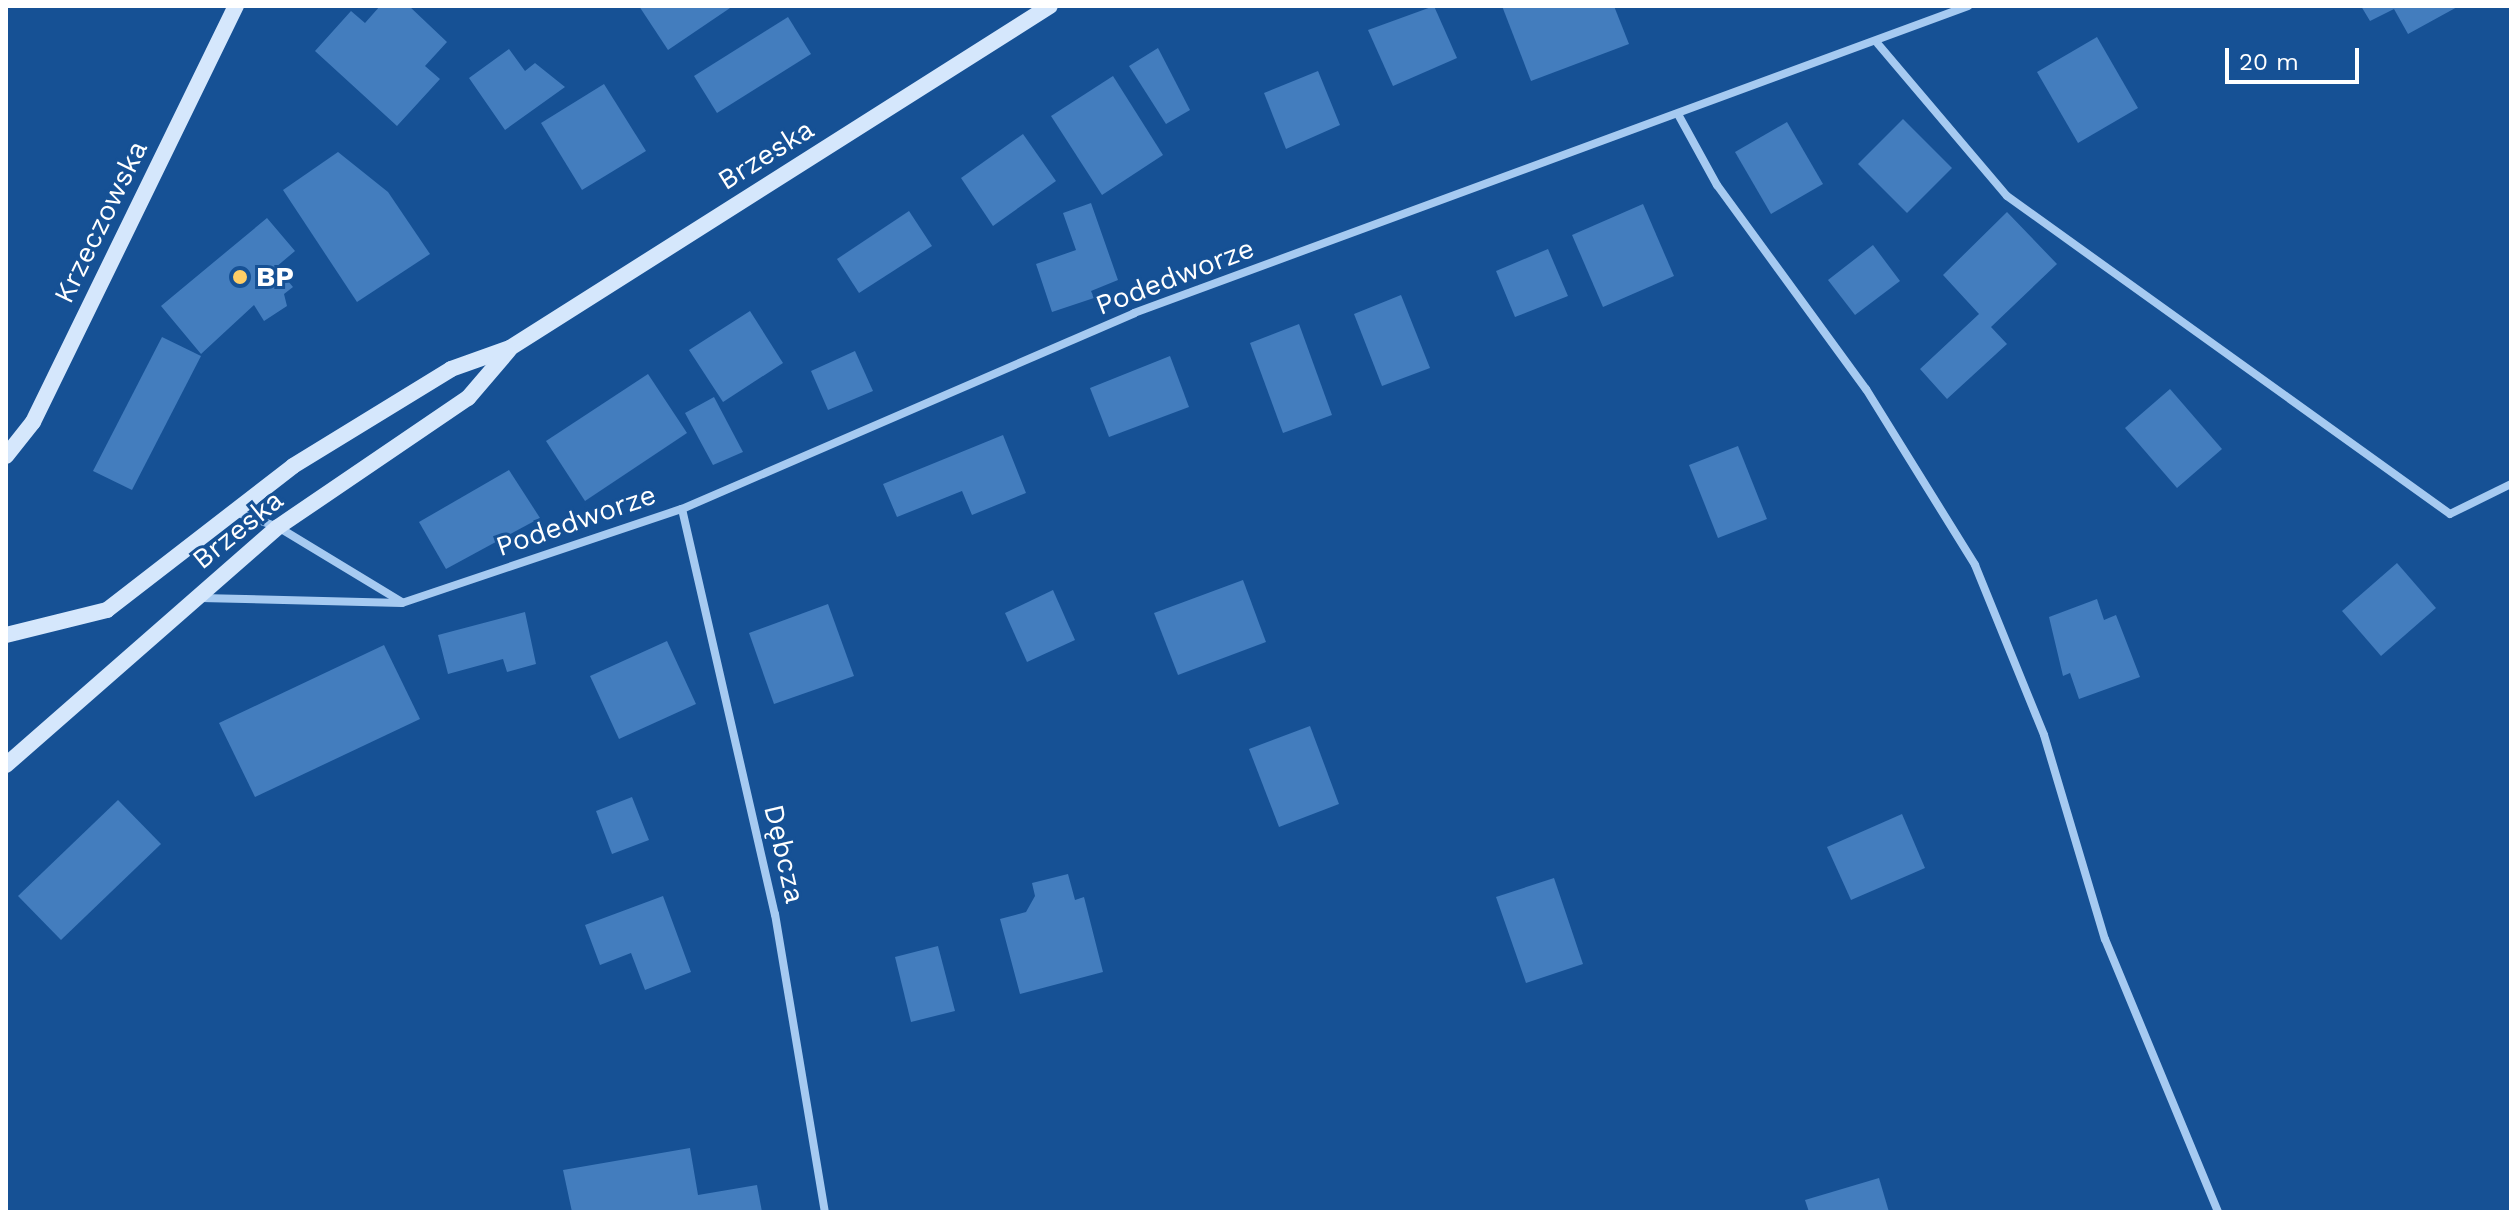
<!DOCTYPE html>
<html>
<head>
<meta charset="utf-8">
<style>
  body { margin:0 }
  #map { position:relative; width:2517px; height:1218px; overflow:hidden; background:#165195; font-family:"Work Sans",sans-serif }
  div>[style] { position:absolute }
  .building>* { inset:0; background:#437dbe }
  .street>* { height:8px; margin:-4px; padding:0 4px; transform-origin:4px; border-radius:4px; background:#a6caf1 }
  .secondary>* { height:16px; margin:-8px; padding:0 8px; transform-origin:8px; border-radius:8px; background:#d5e7fc }
  .dots>* { width:22px; height:22px; translate:-50% -50%; box-sizing:border-box; border:4px solid #165195; border-radius:50% }
  span { translate:-50% -50%; white-space:nowrap; text-align:center; line-height:1.15; -webkit-text-stroke:6px #165195; paint-order:stroke }
  .street-label { font-size:28px; color:#fff }
  .poi-label { font-size:28px; color:#fff; font-weight:700 }
  .left { translate:0 -50%; text-align:left }
  .frame { position:absolute; inset:0; border:8px solid #fff; pointer-events:none }
  .scale { position:absolute; left:2225px; top:48px; width:134px; height:36px; box-sizing:border-box; border:4px solid #fff; border-top:0; padding-left:10px; font-size:24px; line-height:28px; white-space:nowrap; color:#fff; -webkit-text-stroke:6px #165195; paint-order:stroke }
</style>
</head>
<body>
<div id="map">
  <div class="building">
    <div style="clip-path:polygon(380px 6px,409px 6px,447px 42px,425px 66px,440px 79px,397px 126px,315px 51px,351px 11px,365px 23px)"></div>
    <div style="clip-path:polygon(639px 6px,733px 6px,668px 50px)"></div>
    <div style="clip-path:polygon(1434px 6px,1457px 58px,1393px 86px,1368px 30px)"></div>
    <div style="clip-path:polygon(1502px 6px,1614px 6px,1629px 44px,1531px 81px)"></div>
    <div style="clip-path:polygon(2361px 6px,2459px 6px,2408px 34px,2394px 9px,2370px 21px)"></div>
    <div style="clip-path:polygon(788px 17px,811px 54px,717px 113px,694px 76px)"></div>
    <div style="clip-path:polygon(2097px 37px,2138px 108px,2078px 143px,2037px 72px)"></div>
    <div style="clip-path:polygon(1158px 48px,1190px 110px,1166px 124px,1129px 66px)"></div>
    <div style="clip-path:polygon(509px 49px,525px 71px,535px 63px,565px 87px,505px 130px,469px 78px)"></div>
    <div style="clip-path:polygon(1318px 71px,1340px 125px,1286px 149px,1264px 93px)"></div>
    <div style="clip-path:polygon(1113px 76px,1163px 155px,1102px 195px,1051px 116px)"></div>
    <div style="clip-path:polygon(604px 84px,646px 151px,582px 190px,541px 123px)"></div>
    <div style="clip-path:polygon(1903px 119px,1952px 168px,1907px 213px,1858px 164px)"></div>
    <div style="clip-path:polygon(1787px 122px,1823px 184px,1771px 214px,1735px 152px)"></div>
    <div style="clip-path:polygon(1023px 134px,1056px 181px,993px 226px,961px 178px)"></div>
    <div style="clip-path:polygon(338px 152px,388px 192px,430px 254px,357px 302px,283px 190px)"></div>
    <div style="clip-path:polygon(1091px 203px,1118px 280px,1091px 291px,1094px 298px,1052px 312px,1036px 264px,1076px 250px,1063px 213px)"></div>
    <div style="clip-path:polygon(1643px 204px,1674px 276px,1603px 307px,1572px 235px)"></div>
    <div style="clip-path:polygon(909px 211px,932px 246px,859px 293px,837px 259px)"></div>
    <div style="clip-path:polygon(2007px 212px,2057px 264px,1991px 327px,2007px 344px,1947px 399px,1920px 369px,1979px 314px,1943px 275px)"></div>
    <div style="clip-path:polygon(267px 218px,295px 251px,276px 267px,293px 287px,284px 294px,287px 306px,264px 321px,254px 305px,201px 354px,161px 306px)"></div>
    <div style="clip-path:polygon(1873px 245px,1900px 281px,1855px 315px,1828px 280px)"></div>
    <div style="clip-path:polygon(1548px 249px,1568px 296px,1515px 317px,1496px 271px)"></div>
    <div style="clip-path:polygon(1401px 295px,1430px 368px,1382px 386px,1354px 314px)"></div>
    <div style="clip-path:polygon(750px 311px,783px 363px,723px 402px,689px 350px)"></div>
    <div style="clip-path:polygon(1299px 324px,1332px 415px,1283px 433px,1250px 343px)"></div>
    <div style="clip-path:polygon(162px 337px,201px 356px,132px 490px,93px 471px)"></div>
    <div style="clip-path:polygon(855px 351px,873px 391px,828px 410px,811px 371px)"></div>
    <div style="clip-path:polygon(1170px 356px,1189px 407px,1109px 437px,1090px 388px)"></div>
    <div style="clip-path:polygon(648px 374px,687px 433px,585px 501px,546px 441px)"></div>
    <div style="clip-path:polygon(2170px 389px,2222px 449px,2177px 488px,2125px 428px)"></div>
    <div style="clip-path:polygon(714px 397px,743px 452px,713px 465px,685px 413px)"></div>
    <div style="clip-path:polygon(1003px 435px,1026px 493px,972px 515px,962px 491px,897px 517px,883px 484px)"></div>
    <div style="clip-path:polygon(1738px 446px,1767px 519px,1718px 538px,1689px 465px)"></div>
    <div style="clip-path:polygon(509px 470px,540px 518px,446px 569px,419px 522px)"></div>
    <div style="clip-path:polygon(2397px 563px,2436px 608px,2381px 656px,2342px 611px)"></div>
    <div style="clip-path:polygon(1243px 580px,1266px 642px,1178px 675px,1154px 613px)"></div>
    <div style="clip-path:polygon(1053px 590px,1075px 640px,1027px 662px,1005px 613px)"></div>
    <div style="clip-path:polygon(2097px 599px,2104px 620px,2116px 615px,2140px 677px,2079px 699px,2070px 673px,2063px 676px,2049px 617px)"></div>
    <div style="clip-path:polygon(828px 604px,854px 676px,774px 704px,749px 633px)"></div>
    <div style="clip-path:polygon(525px 612px,536px 664px,507px 672px,503px 659px,448px 674px,438px 635px)"></div>
    <div style="clip-path:polygon(667px 641px,696px 704px,619px 739px,590px 676px)"></div>
    <div style="clip-path:polygon(384px 645px,420px 719px,255px 797px,219px 723px)"></div>
    <div style="clip-path:polygon(1310px 726px,1339px 804px,1279px 827px,1249px 749px)"></div>
    <div style="clip-path:polygon(632px 797px,649px 840px,612px 854px,596px 811px)"></div>
    <div style="clip-path:polygon(118px 800px,161px 844px,61px 940px,18px 896px)"></div>
    <div style="clip-path:polygon(1902px 814px,1925px 868px,1851px 900px,1827px 847px)"></div>
    <div style="clip-path:polygon(1068px 874px,1075px 900px,1084px 897px,1103px 972px,1020px 994px,1000px 919px,1026px 912px,1035px 896px,1032px 883px)"></div>
    <div style="clip-path:polygon(1554px 878px,1583px 964px,1526px 983px,1496px 897px)"></div>
    <div style="clip-path:polygon(663px 896px,691px 972px,645px 990px,631px 953px,600px 965px,585px 925px)"></div>
    <div style="clip-path:polygon(938px 946px,955px 1011px,911px 1022px,895px 957px)"></div>
    <div style="clip-path:polygon(690px 1148px,698px 1195px,757px 1185px,762px 1212px,572px 1212px,563px 1170px)"></div>
    <div style="clip-path:polygon(1879px 1178px,1889px 1212px,1809px 1212px,1805px 1200px)"></div>
  </div>
  <div class="street">
    <div style="left:1878px;top:44px;width:199px;rotate:49.7deg"></div>
    <div style="left:2007px;top:196px;width:545px;rotate:35.67deg"></div>
    <div style="left:2450px;top:514px;width:68px;rotate:-26.2deg"></div>
    <div style="left:1679px;top:116px;width:79px;rotate:61.2deg"></div>
    <div style="left:1717px;top:185px;width:253px;rotate:53.9deg"></div>
    <div style="left:1866px;top:389px;width:207px;rotate:58.2deg"></div>
    <div style="left:1975px;top:565px;width:183px;rotate:67.9deg"></div>
    <div style="left:2044px;top:735px;width:213px;rotate:73.4deg"></div>
    <div style="left:2105px;top:939px;width:295px;rotate:67.5deg"></div>
    <div style="left:682px;top:509px;width:416px;rotate:77.1deg"></div>
    <div style="left:775px;top:914px;width:302px;rotate:80.5deg"></div>
    <div style="left:235px;top:512px;width:46px;rotate:19.2deg"></div>
    <div style="left:278px;top:527px;width:145px;rotate:31.2deg"></div>
    <div style="left:201px;top:598px;width:201px;rotate:1.4deg"></div>
    <div style="left:402px;top:603px;width:295px;rotate:-18.6deg"></div>
    <div style="left:682px;top:509px;width:493px;rotate:-23.4deg"></div>
    <div style="left:1134px;top:313px;width:889px;rotate:-20.21deg"></div>
  </div>
  <div class="secondary">
    <div style="left:6px;top:456px;width:43px;rotate:-51.5deg"></div>
    <div style="left:33px;top:422px;width:463px;rotate:-64deg"></div>
    <div style="left:6px;top:635px;width:104px;rotate:-13.9deg"></div>
    <div style="left:107px;top:610px;width:235px;rotate:-37.7deg"></div>
    <div style="left:293px;top:466px;width:185px;rotate:-31.5deg"></div>
    <div style="left:451px;top:369px;width:63px;rotate:-19.6deg"></div>
    <div style="left:510px;top:348px;width:639px;rotate:-32.35deg"></div>
    <div style="left:6px;top:765px;width:361px;rotate:-41.2deg"></div>
    <div style="left:278px;top:527px;width:230px;rotate:-34.2deg"></div>
    <div style="left:468px;top:398px;width:63px;rotate:-49.5deg"></div>
  </div>
  <div class="dots">
    <div style="left:240px;top:277px;background:#ffce66"></div>
  </div>
  <div class="street-label">
    <span style="left:766px;top:155px;rotate:-32deg">Brzeska</span>
    <span style="left:101px;top:222px;rotate:-64deg">Krzeczowska</span>
    <span style="left:1175px;top:277px;rotate:-21deg">Podedworze</span>
    <span style="left:576px;top:521px;rotate:-19deg">Podedworze</span>
    <span style="left:238px;top:530px;rotate:-39deg">Brzeska</span>
    <span style="left:784px;top:854px;rotate:77deg">Dębcza</span>
  </div>
  <div class="poi-label">
    <span class="left" style="left:256px;top:277px">BP</span>
  </div>
  <div class="frame"></div>
  <div class="scale">20 m</div>
</div>
</body>
</html>
